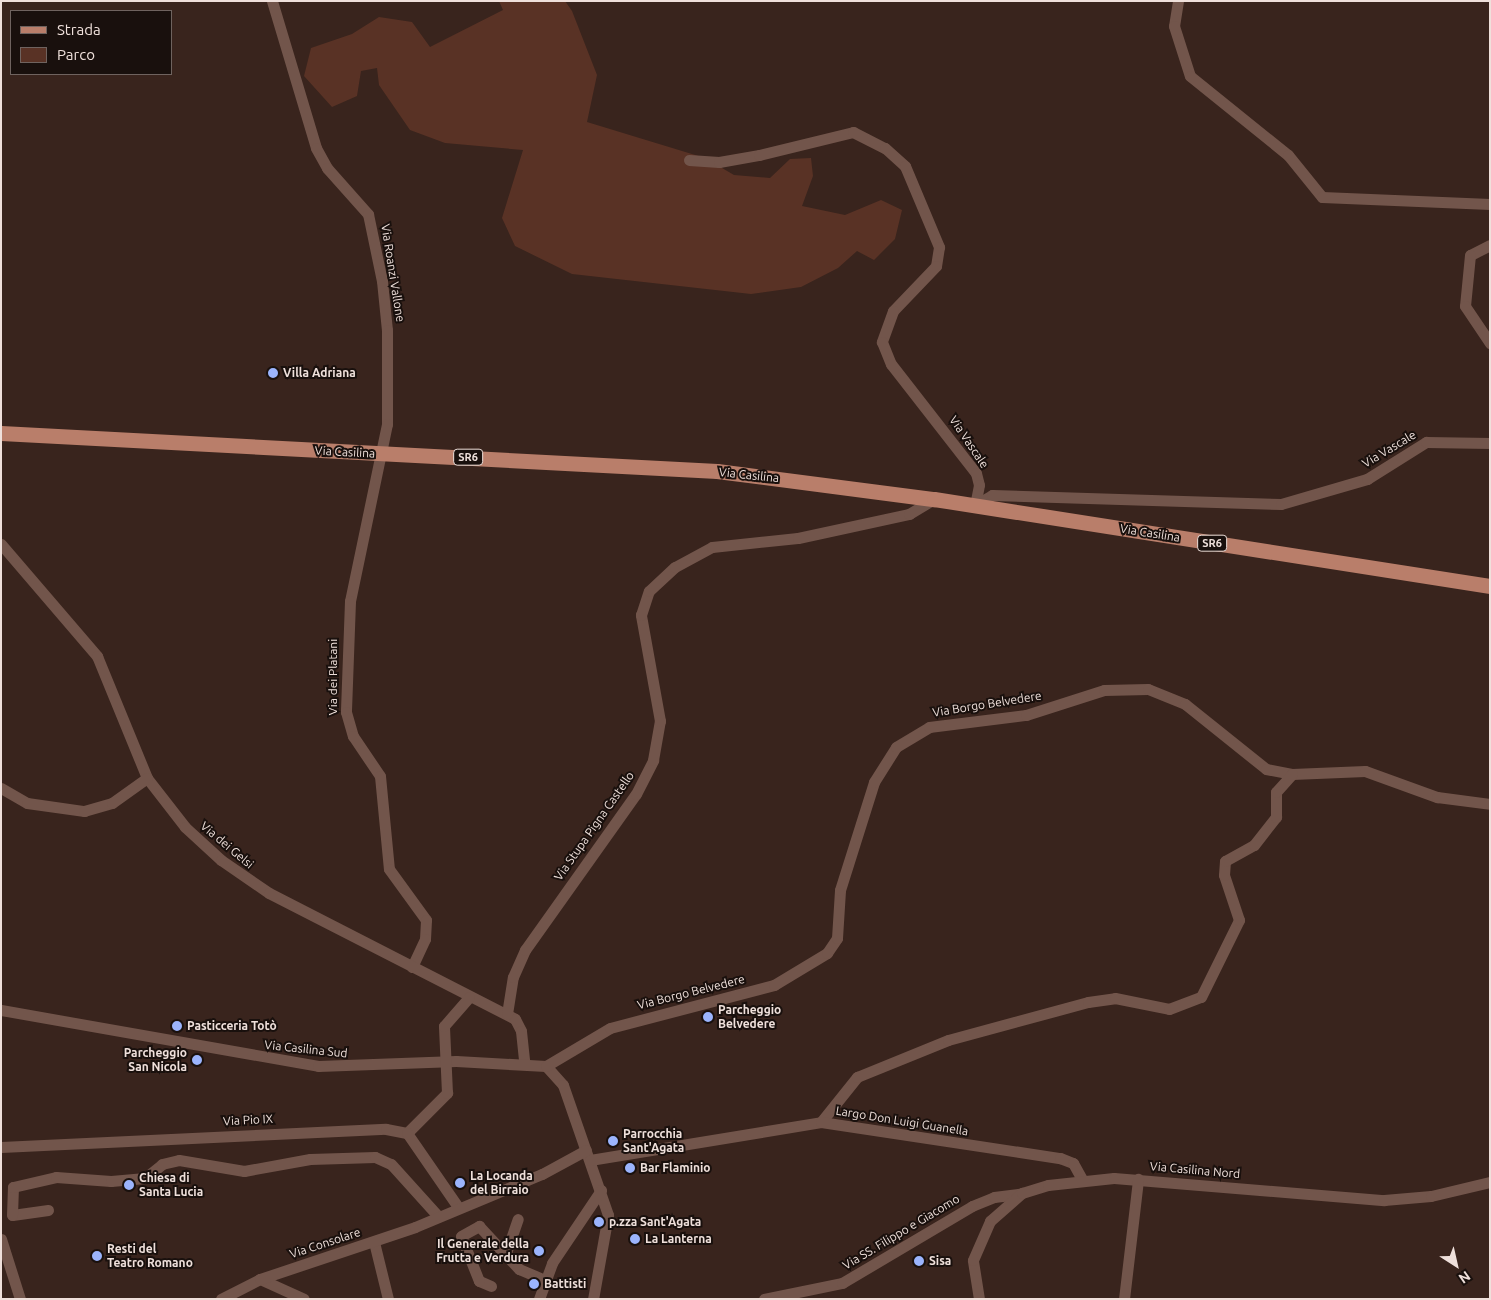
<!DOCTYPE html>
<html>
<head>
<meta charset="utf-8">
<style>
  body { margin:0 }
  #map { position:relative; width:1491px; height:1300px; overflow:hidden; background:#39241d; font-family:Ubuntu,sans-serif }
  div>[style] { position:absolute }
  .green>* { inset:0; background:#593225 }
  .minor>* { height:11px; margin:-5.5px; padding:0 5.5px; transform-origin:5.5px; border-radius:5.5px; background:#72554b }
  .major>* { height:15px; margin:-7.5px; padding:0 7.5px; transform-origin:7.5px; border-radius:7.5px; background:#b97e6a }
  .dots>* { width:14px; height:14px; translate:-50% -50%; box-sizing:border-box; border:2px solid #19100d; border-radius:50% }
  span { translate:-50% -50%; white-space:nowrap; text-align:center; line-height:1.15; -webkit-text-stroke:4px #19100d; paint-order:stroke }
  .shield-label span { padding:1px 4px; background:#19100d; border:1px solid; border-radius:4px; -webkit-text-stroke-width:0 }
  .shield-label { font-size:11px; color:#efe0db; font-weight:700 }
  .street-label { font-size:12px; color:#efe0db }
  .poi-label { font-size:12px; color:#efe0db; font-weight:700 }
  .left { translate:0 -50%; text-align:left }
  .right { translate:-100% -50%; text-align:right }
  .frame { position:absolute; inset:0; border:2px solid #efe0db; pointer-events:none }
  .legend { position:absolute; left:10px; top:10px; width:162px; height:65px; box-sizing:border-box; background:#19100d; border:1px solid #6f635f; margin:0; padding:6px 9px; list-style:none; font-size:15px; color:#efe0db }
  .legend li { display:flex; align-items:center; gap:10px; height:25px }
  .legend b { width:25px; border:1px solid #6f635f }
  .north { position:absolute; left:1431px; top:1240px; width:50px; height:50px; -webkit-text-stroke:4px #19100d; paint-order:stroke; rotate:145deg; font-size:14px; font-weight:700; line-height:20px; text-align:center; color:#efe0db }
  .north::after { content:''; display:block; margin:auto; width:18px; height:22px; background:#efe0db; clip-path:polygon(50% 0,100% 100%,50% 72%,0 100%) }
</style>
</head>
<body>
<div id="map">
  <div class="green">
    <div style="clip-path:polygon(499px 1px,565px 1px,572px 11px,597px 75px,587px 122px,705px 158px,734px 175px,770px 178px,790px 159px,811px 158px,813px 176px,802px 206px,845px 215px,881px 200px,902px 210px,895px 239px,874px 260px,857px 251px,838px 268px,801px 287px,751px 294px,572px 274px,515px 246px,502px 218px,523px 150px,445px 143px,410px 130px,379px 85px,377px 68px,361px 71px,357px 96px,332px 107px,304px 76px,311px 48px,352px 34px,379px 17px,412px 22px,430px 47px,503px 10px)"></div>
  </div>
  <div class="minor">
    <div style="left:272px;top:1px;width:153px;rotate:73.3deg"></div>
    <div style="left:316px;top:148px;width:23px;rotate:61deg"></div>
    <div style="left:327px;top:168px;width:62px;rotate:48.3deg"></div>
    <div style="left:368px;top:214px;width:68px;rotate:78.2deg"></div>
    <div style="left:382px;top:281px;width:49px;rotate:84.2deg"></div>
    <div style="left:387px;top:330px;width:94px;rotate:90deg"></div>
    <div style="left:387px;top:424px;width:181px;rotate:101.8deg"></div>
    <div style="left:350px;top:601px;width:111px;rotate:92.1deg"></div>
    <div style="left:346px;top:712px;width:25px;rotate:74deg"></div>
    <div style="left:353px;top:736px;width:48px;rotate:56deg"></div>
    <div style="left:380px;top:776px;width:93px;rotate:84.5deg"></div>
    <div style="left:389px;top:869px;width:63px;rotate:54deg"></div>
    <div style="left:426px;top:920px;width:19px;rotate:93deg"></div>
    <div style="left:425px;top:939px;width:31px;rotate:115deg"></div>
    <div style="left:1178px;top:1px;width:25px;rotate:99deg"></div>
    <div style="left:1174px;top:26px;width:52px;rotate:72.3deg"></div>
    <div style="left:1190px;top:76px;width:126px;rotate:38.9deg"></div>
    <div style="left:1288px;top:155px;width:54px;rotate:51deg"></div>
    <div style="left:1322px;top:197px;width:168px;rotate:2.4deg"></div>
    <div style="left:689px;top:160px;width:30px;rotate:4deg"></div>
    <div style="left:719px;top:162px;width:41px;rotate:-9.9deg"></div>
    <div style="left:759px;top:155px;width:97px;rotate:-13.7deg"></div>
    <div style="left:853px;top:132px;width:36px;rotate:27deg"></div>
    <div style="left:885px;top:148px;width:27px;rotate:42deg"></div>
    <div style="left:905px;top:166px;width:88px;rotate:67.2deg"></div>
    <div style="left:939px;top:247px;width:19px;rotate:99deg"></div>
    <div style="left:936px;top:266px;width:62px;rotate:133.7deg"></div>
    <div style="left:893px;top:311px;width:33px;rotate:110deg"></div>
    <div style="left:882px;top:342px;width:24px;rotate:68deg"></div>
    <div style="left:891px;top:364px;width:138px;rotate:52.1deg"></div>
    <div style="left:976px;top:473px;width:12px;rotate:76deg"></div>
    <div style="left:979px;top:485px;width:20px;rotate:101deg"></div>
    <div style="left:975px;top:505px;width:20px;rotate:-30deg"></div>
    <div style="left:992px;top:495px;width:289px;rotate:1.8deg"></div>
    <div style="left:1281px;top:504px;width:90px;rotate:-16.2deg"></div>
    <div style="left:1367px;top:479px;width:70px;rotate:-32.1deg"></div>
    <div style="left:1426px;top:442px;width:64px;rotate:0.9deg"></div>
    <div style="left:1490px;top:245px;width:22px;rotate:153deg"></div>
    <div style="left:1470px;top:255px;width:51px;rotate:95.6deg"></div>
    <div style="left:1465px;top:306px;width:45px;rotate:56deg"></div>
    <div style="left:1px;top:544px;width:148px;rotate:49.4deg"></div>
    <div style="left:97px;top:656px;width:132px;rotate:67.7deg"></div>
    <div style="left:147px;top:778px;width:62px;rotate:52.2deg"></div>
    <div style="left:185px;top:827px;width:49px;rotate:42.5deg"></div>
    <div style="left:221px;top:860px;width:58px;rotate:34.5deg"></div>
    <div style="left:269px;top:893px;width:276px;rotate:27.1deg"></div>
    <div style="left:515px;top:1019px;width:13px;rotate:63deg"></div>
    <div style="left:521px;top:1031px;width:31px;rotate:84deg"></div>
    <div style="left:1px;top:788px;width:30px;rotate:30deg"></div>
    <div style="left:27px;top:803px;width:58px;rotate:8deg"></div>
    <div style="left:84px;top:811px;width:29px;rotate:-16deg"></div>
    <div style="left:112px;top:803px;width:43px;rotate:-35.5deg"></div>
    <div style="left:1px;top:1010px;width:322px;rotate:10deg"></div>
    <div style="left:318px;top:1066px;width:138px;rotate:-2.1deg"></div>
    <div style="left:456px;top:1061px;width:90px;rotate:3.2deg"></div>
    <div style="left:546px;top:1066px;width:25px;rotate:48deg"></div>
    <div style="left:563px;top:1085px;width:138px;rotate:70.9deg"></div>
    <div style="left:608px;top:1215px;width:85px;rotate:100.1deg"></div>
    <div style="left:507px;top:1014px;width:37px;rotate:-81deg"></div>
    <div style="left:513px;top:977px;width:30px;rotate:-66deg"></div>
    <div style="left:525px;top:950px;width:191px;rotate:-54.6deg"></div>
    <div style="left:636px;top:794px;width:38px;rotate:-63deg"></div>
    <div style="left:653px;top:760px;width:40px;rotate:-80deg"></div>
    <div style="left:660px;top:721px;width:108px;rotate:-100.2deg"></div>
    <div style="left:641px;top:615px;width:25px;rotate:-72deg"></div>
    <div style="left:649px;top:591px;width:35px;rotate:-43deg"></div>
    <div style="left:675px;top:567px;width:42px;rotate:-28.4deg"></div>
    <div style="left:712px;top:547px;width:86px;rotate:-6deg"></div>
    <div style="left:798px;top:538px;width:114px;rotate:-12.2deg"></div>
    <div style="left:909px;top:514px;width:29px;rotate:-31deg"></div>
    <div style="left:546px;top:1066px;width:74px;rotate:-30.7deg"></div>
    <div style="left:610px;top:1028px;width:170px;rotate:-14.7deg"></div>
    <div style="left:774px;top:985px;width:62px;rotate:-31.1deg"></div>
    <div style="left:827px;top:953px;width:18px;rotate:-56deg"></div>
    <div style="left:837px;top:938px;width:48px;rotate:-86.4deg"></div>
    <div style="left:840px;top:890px;width:113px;rotate:-72.5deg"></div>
    <div style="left:874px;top:782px;width:41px;rotate:-57.8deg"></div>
    <div style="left:896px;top:747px;width:39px;rotate:-31deg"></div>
    <div style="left:929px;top:727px;width:98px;rotate:-7.1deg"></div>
    <div style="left:1026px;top:715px;width:82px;rotate:-17.8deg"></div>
    <div style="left:1104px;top:690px;width:44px;rotate:-1.3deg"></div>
    <div style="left:1148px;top:689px;width:40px;rotate:22deg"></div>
    <div style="left:1185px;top:704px;width:104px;rotate:38.7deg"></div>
    <div style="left:1266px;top:769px;width:26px;rotate:11deg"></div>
    <div style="left:1292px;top:774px;width:73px;rotate:-2.4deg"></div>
    <div style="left:1365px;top:771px;width:77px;rotate:19.9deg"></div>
    <div style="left:1437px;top:797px;width:53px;rotate:7.5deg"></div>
    <div style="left:821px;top:1122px;width:58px;rotate:-51.3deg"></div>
    <div style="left:857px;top:1077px;width:98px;rotate:-22.1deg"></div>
    <div style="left:948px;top:1040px;width:145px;rotate:-15.2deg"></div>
    <div style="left:1088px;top:1002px;width:27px;rotate:-8deg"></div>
    <div style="left:1115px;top:998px;width:55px;rotate:11.5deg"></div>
    <div style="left:1169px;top:1009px;width:34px;rotate:-21deg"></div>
    <div style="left:1201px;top:997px;width:86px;rotate:-63.7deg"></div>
    <div style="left:1239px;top:920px;width:47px;rotate:-108.4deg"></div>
    <div style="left:1224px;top:875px;width:14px;rotate:-86deg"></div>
    <div style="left:1225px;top:861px;width:33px;rotate:-29deg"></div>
    <div style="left:1254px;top:845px;width:36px;rotate:-52deg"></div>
    <div style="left:1276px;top:817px;width:25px;rotate:-90deg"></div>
    <div style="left:1276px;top:792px;width:24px;rotate:-48deg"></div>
    <div style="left:407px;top:1133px;width:57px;rotate:-45deg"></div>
    <div style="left:447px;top:1093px;width:67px;rotate:-92.6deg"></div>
    <div style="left:444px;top:1026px;width:38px;rotate:-49deg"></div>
    <div style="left:1px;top:1147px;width:385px;rotate:-2.7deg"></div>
    <div style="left:386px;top:1129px;width:21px;rotate:11deg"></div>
    <div style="left:407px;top:1133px;width:90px;rotate:55.4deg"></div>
    <div style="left:590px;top:1160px;width:234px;rotate:-9.3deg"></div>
    <div style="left:821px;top:1122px;width:242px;rotate:8.6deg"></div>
    <div style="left:1060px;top:1158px;width:14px;rotate:21deg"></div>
    <div style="left:1073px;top:1163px;width:18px;rotate:61deg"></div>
    <div style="left:48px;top:1210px;width:36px;rotate:172deg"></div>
    <div style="left:12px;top:1215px;width:28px;rotate:-88deg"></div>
    <div style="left:13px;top:1187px;width:44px;rotate:-13.1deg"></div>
    <div style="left:56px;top:1177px;width:55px;rotate:4.2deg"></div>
    <div style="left:111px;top:1181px;width:34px;rotate:-5deg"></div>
    <div style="left:145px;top:1178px;width:22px;rotate:-39deg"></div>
    <div style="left:162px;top:1164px;width:17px;rotate:-13deg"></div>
    <div style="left:179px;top:1160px;width:66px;rotate:9.6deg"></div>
    <div style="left:244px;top:1171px;width:67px;rotate:-10.3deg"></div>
    <div style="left:310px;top:1159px;width:65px;rotate:-1.8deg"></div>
    <div style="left:375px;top:1157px;width:17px;rotate:24deg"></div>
    <div style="left:391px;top:1164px;width:70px;rotate:47.9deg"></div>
    <div style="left:1px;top:1239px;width:63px;rotate:72.4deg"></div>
    <div style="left:374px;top:1242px;width:59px;rotate:76.2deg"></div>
    <div style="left:505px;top:1256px;width:39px;rotate:-71deg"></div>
    <div style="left:260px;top:1279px;width:48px;rotate:24.4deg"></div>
    <div style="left:491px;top:1286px;width:13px;rotate:-157deg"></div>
    <div style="left:479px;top:1281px;width:48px;rotate:-111.8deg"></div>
    <div style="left:461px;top:1236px;width:21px;rotate:-29deg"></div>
    <div style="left:479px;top:1226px;width:59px;rotate:47.1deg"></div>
    <div style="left:519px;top:1269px;width:28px;rotate:23deg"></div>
    <div style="left:221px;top:1299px;width:44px;rotate:-27.1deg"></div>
    <div style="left:260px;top:1279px;width:163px;rotate:-18.5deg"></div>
    <div style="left:415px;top:1227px;width:138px;rotate:-22.7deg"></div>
    <div style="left:542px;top:1174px;width:50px;rotate:-28.6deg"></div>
    <div style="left:539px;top:1299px;width:38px;rotate:-70deg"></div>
    <div style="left:552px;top:1263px;width:88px;rotate:-56.1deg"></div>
    <div style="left:764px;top:1299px;width:80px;rotate:-11.6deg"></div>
    <div style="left:842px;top:1283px;width:151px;rotate:-30.6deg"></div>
    <div style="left:972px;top:1206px;width:24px;rotate:-22deg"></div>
    <div style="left:994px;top:1197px;width:26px;rotate:-7deg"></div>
    <div style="left:979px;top:1299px;width:39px;rotate:-99deg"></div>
    <div style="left:973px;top:1260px;width:43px;rotate:-66.4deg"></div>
    <div style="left:990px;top:1221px;width:43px;rotate:-41.2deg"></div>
    <div style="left:1022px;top:1193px;width:27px;rotate:-17deg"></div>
    <div style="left:1048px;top:1185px;width:66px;rotate:-6.1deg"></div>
    <div style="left:1114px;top:1178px;width:271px;rotate:4.7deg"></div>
    <div style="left:1384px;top:1200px;width:47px;rotate:-4.9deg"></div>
    <div style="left:1431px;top:1196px;width:61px;rotate:-13.3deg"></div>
    <div style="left:1124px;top:1299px;width:121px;rotate:-83.3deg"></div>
  </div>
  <div class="major">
    <div style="left:1px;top:433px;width:717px;rotate:3.04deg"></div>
    <div style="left:717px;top:471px;width:219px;rotate:7.4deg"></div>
    <div style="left:934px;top:499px;width:563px;rotate:8.89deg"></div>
  </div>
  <div class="dots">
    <div style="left:273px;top:373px;background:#9bb4fd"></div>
    <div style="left:708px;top:1017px;background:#9bb4fd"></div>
    <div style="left:177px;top:1026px;background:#9bb4fd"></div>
    <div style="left:197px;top:1060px;background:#9bb4fd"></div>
    <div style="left:613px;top:1141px;background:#9bb4fd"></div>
    <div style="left:630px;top:1168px;background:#9bb4fd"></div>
    <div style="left:460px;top:1183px;background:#9bb4fd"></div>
    <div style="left:129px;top:1185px;background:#9bb4fd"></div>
    <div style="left:599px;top:1222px;background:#9bb4fd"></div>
    <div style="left:635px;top:1239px;background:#9bb4fd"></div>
    <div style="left:539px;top:1251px;background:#9bb4fd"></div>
    <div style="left:97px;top:1256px;background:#9bb4fd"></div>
    <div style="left:919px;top:1261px;background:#9bb4fd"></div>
    <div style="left:534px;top:1284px;background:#9bb4fd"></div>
  </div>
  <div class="shield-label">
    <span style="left:468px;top:457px">SR6</span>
    <span style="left:1212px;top:543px">SR6</span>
  </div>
  <div class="street-label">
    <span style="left:393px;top:273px;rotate:81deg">Via Roanzi Vallone</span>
    <span style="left:969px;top:442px;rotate:56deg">Via Vascale</span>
    <span style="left:1389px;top:449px;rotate:-31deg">Via Vascale</span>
    <span style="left:345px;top:452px;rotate:3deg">Via Casilina</span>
    <span style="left:749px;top:475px;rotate:6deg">Via Casilina</span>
    <span style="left:1150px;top:533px;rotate:9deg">Via Casilina</span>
    <span style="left:333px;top:677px;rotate:-90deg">Via dei Platani</span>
    <span style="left:987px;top:704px;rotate:-9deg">Via Borgo Belvedere</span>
    <span style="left:594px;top:826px;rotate:-55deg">Via Stupa Pigna Castello</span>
    <span style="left:227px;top:845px;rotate:40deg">Via dei Gelsi</span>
    <span style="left:691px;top:992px;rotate:-14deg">Via Borgo Belvedere</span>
    <span style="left:306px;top:1049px;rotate:6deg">Via Casilina Sud</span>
    <span style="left:248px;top:1120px;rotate:-3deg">Via Pio IX</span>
    <span style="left:902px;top:1121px;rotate:9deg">Largo Don Luigi Guanella</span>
    <span style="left:1195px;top:1170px;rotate:5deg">Via Casilina Nord</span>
    <span style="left:901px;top:1232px;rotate:-31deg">Via SS. Filippo e Giacomo</span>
    <span style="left:325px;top:1243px;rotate:-18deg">Via Consolare</span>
  </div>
  <div class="poi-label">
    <span class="left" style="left:283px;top:373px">Villa Adriana</span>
    <span class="left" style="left:718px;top:1017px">Parcheggio<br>Belvedere</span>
    <span class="left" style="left:187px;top:1026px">Pasticceria Totò</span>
    <span class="right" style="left:187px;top:1060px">Parcheggio<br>San Nicola</span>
    <span class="left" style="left:623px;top:1141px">Parrocchia<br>Sant'Agata</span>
    <span class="left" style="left:640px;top:1168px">Bar Flaminio</span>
    <span class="left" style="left:470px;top:1183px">La Locanda<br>del Birraio</span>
    <span class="left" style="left:139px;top:1185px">Chiesa di<br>Santa Lucia</span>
    <span class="left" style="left:609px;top:1222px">p.zza Sant'Agata</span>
    <span class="left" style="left:645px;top:1239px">La Lanterna</span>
    <span class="right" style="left:529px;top:1251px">Il Generale della<br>Frutta e Verdura</span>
    <span class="left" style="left:107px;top:1256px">Resti del<br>Teatro Romano</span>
    <span class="left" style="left:929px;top:1261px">Sisa</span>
    <span class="left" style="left:544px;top:1284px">Battisti</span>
  </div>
  <div class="frame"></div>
  <ul class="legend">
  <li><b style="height:6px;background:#b97e6a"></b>Strada</li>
  <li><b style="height:14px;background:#593225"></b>Parco</li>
  </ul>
  <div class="north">N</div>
</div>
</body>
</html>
